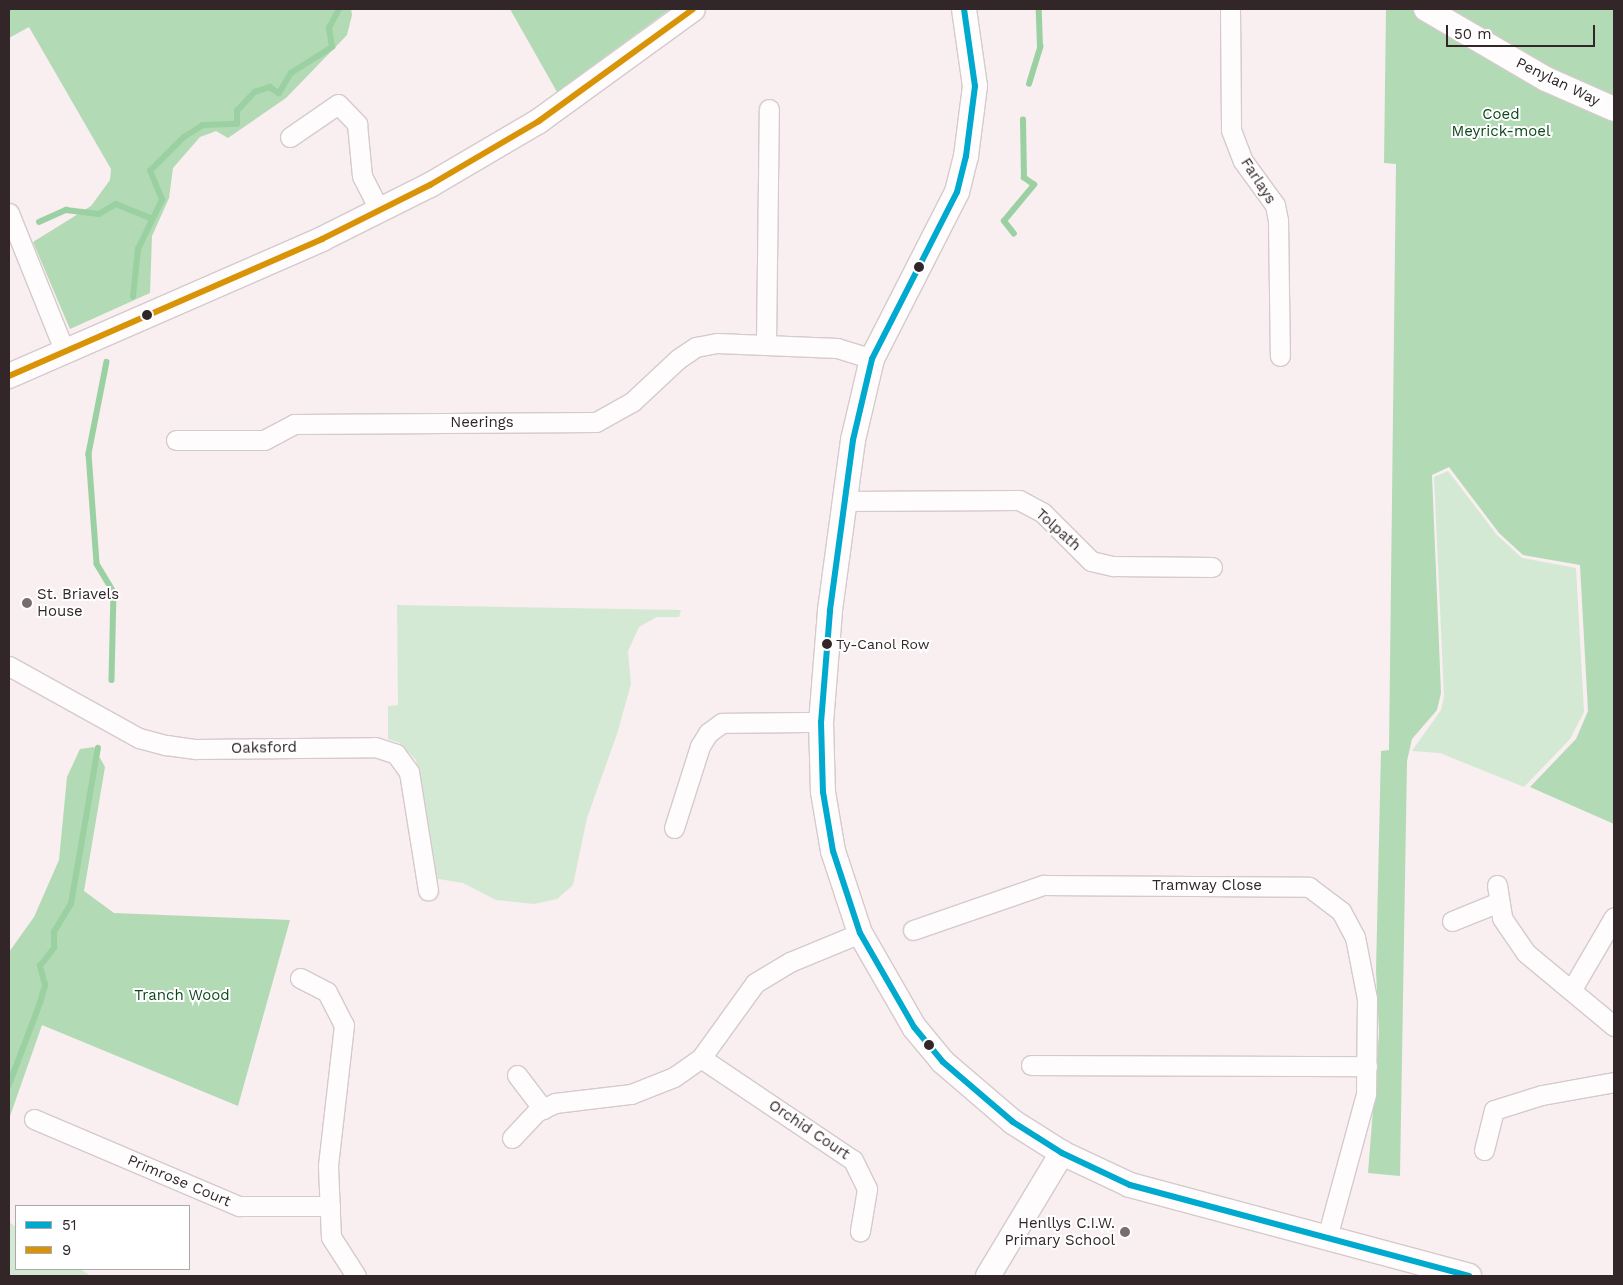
<!DOCTYPE html>
<html>
<head>
<meta charset="utf-8">
<style>
  body { margin:0 }
  #map { position:relative; width:1623px; height:1285px; overflow:hidden; background:#f9eef0; font-family:"Work Sans",sans-serif }
  div>[style] { position:absolute }
  .green>* { inset:0; background:#d4e9d3 }
  .forest>* { inset:0; background:#b2dab5 }
  .stream>* { height:5.5px; margin:-2.75px; padding:0 2.75px; transform-origin:2.75px; border-radius:2.75px; background:#9bd1a2 }
  .roads { filter:drop-shadow(1px 0 #d5cacc) drop-shadow(-1px 0 #d5cacc) drop-shadow(0 1px #d5cacc) drop-shadow(0 -1px #d5cacc) }
  .minor>* { height:19px; margin:-9.5px; padding:0 9.5px; transform-origin:9.5px; border-radius:9.5px; background:#fefcfd }
  .tertiary>* { height:24px; margin:-12px; padding:0 12px; transform-origin:12px; border-radius:12px; background:#fefcfd }
  .bus-1>* { height:6px; margin:-3px; padding:0 3px; transform-origin:3px; border-radius:3px; background:#00a9ce }
  .bus-2>* { height:6px; margin:-3px; padding:0 3px; transform-origin:3px; border-radius:3px; background:#d99306 }
  .dots>* { width:14px; height:14px; translate:-50% -50%; box-sizing:border-box; border:2px solid #fff; border-radius:50% }
  span { translate:-50% -50%; white-space:nowrap; text-align:center; line-height:1.15; -webkit-text-stroke:4px #fff; paint-order:stroke }
  .bus-label { font-size:14px; color:#322629 }
  .left { translate:0 -50%; text-align:left }
  .street-label { font-size:15px; color:#322629 }
  .park-label { font-size:15px; color:#0c481d }
  .poi-label { font-size:15px; color:#322629 }
  .right { translate:-100% -50%; text-align:right }
  .frame { position:absolute; inset:0; border:10px solid #322629; pointer-events:none }
  .legend { position:absolute; left:15px; top:1205px; width:175px; height:65px; box-sizing:border-box; background:#fff; border:1px solid #ada8a9; margin:0; padding:6px 9px; list-style:none; font-size:15px; color:#322629 }
  .legend li { display:flex; align-items:center; gap:10px; height:25px }
  .legend b { width:25px; border:1px solid #ada8a9 }
  .scale { position:absolute; left:1446px; top:25px; width:149px; height:22px; box-sizing:border-box; border:2px solid #322629; border-top:0; padding-left:6px; font-size:15px; line-height:18px; white-space:nowrap; color:#322629; -webkit-text-stroke:4px #fff; paint-order:stroke }
</style>
</head>
<body>
<div id="map">
  <div class="green">
    <div style="clip-path:polygon(1448px 471px,1497px 535px,1522px 558px,1576px 568px,1584px 712px,1570px 739px,1524px 787px,1440px 753px,1412px 751px,1441px 710px,1444px 696px,1434px 477px)"></div>
    <div style="clip-path:polygon(397px 605px,681px 610px,679px 617px,657px 617px,639px 627px,628px 651px,631px 684px,617px 734px,587px 818px,573px 885px,557px 899px,534px 904px,496px 900px,463px 883px,433px 878px,416px 760px,400px 743px,388px 739px,388px 706px,398px 705px)"></div>
    <div style="clip-path:polygon(9px 1222px,16px 1227px,16px 1269px,80px 1269px,91px 1276px,9px 1276px)"></div>
  </div>
  <div class="forest">
    <div style="clip-path:polygon(9px 9px,351px 9px,352px 15px,347px 35px,286px 98px,228px 138px,216px 131px,200px 137px,173px 168px,169px 198px,152px 236px,150px 293px,70px 329px,33px 242px,91px 206px,110px 180px,111px 169px,29px 27px,9px 38px)"></div>
    <div style="clip-path:polygon(510px 9px,670px 9px,557px 92px)"></div>
    <div style="clip-path:polygon(1386px 9px,1614px 9px,1614px 824px,1530px 787px,1576px 739px,1588px 711px,1580px 565px,1523px 555px,1499px 533px,1449px 467px,1432px 475px,1441px 693px,1437px 710px,1412px 739px,1407px 761px,1400px 1176px,1368px 1173px,1379px 1033px,1376px 971px,1381px 751px,1389px 750px,1396px 164px,1384px 163px)"></div>
    <div style="clip-path:polygon(94px 747px,105px 767px,84px 891px,114px 913px,290px 920px,238px 1106px,42px 1025px,9px 1119px,9px 952px,34px 917px,59px 860px,67px 777px,80px 749px)"></div>
  </div>
  <div class="stream">
    <div style="left:1029px;top:84px;width:39px;rotate:-73deg"></div>
    <div style="left:1040px;top:47px;width:38px;rotate:-92deg"></div>
    <div style="left:39px;top:222px;width:30px;rotate:-24deg"></div>
    <div style="left:66px;top:210px;width:33px;rotate:7deg"></div>
    <div style="left:99px;top:214px;width:20px;rotate:-30deg"></div>
    <div style="left:116px;top:204px;width:38px;rotate:22deg"></div>
    <div style="left:1014px;top:234px;width:16px;rotate:-128deg"></div>
    <div style="left:1004px;top:221px;width:47px;rotate:-50.2deg"></div>
    <div style="left:1034px;top:185px;width:12px;rotate:-145deg"></div>
    <div style="left:1024px;top:178px;width:58px;rotate:-91deg"></div>
    <div style="left:133px;top:297px;width:48px;rotate:-84.1deg"></div>
    <div style="left:138px;top:249px;width:55px;rotate:-63.9deg"></div>
    <div style="left:162px;top:200px;width:31px;rotate:-112deg"></div>
    <div style="left:150px;top:171px;width:48px;rotate:-45deg"></div>
    <div style="left:184px;top:137px;width:22px;rotate:-32deg"></div>
    <div style="left:203px;top:125px;width:34px;rotate:-2deg"></div>
    <div style="left:237px;top:124px;width:13px;rotate:-90deg"></div>
    <div style="left:237px;top:111px;width:26px;rotate:-47deg"></div>
    <div style="left:255px;top:92px;width:16px;rotate:-18deg"></div>
    <div style="left:270px;top:87px;width:11px;rotate:34deg"></div>
    <div style="left:279px;top:93px;width:23px;rotate:-59deg"></div>
    <div style="left:291px;top:73px;width:49px;rotate:-32.4deg"></div>
    <div style="left:332px;top:47px;width:19px;rotate:-99deg"></div>
    <div style="left:329px;top:28px;width:21px;rotate:-62deg"></div>
    <div style="left:107px;top:362px;width:94px;rotate:101.1deg"></div>
    <div style="left:89px;top:454px;width:110px;rotate:85.8deg"></div>
    <div style="left:97px;top:564px;width:33px;rotate:59deg"></div>
    <div style="left:114px;top:592px;width:88px;rotate:91.3deg"></div>
    <div style="left:9px;top:1085px;width:88px;rotate:-69.3deg"></div>
    <div style="left:40px;top:1003px;width:19px;rotate:-74deg"></div>
    <div style="left:45px;top:985px;width:20px;rotate:-105deg"></div>
    <div style="left:40px;top:966px;width:23px;rotate:-52deg"></div>
    <div style="left:54px;top:948px;width:16px;rotate:-90deg"></div>
    <div style="left:54px;top:932px;width:33px;rotate:-59deg"></div>
    <div style="left:71px;top:904px;width:158px;rotate:-80.2deg"></div>
  </div>
  <div class="roads">
    <div class="minor">
      <div style="left:1230px;top:9px;width:121px;rotate:89.5deg"></div>
      <div style="left:1231px;top:130px;width:33px;rotate:69deg"></div>
      <div style="left:1243px;top:161px;width:54px;rotate:54deg"></div>
      <div style="left:1275px;top:205px;width:15px;rotate:79deg"></div>
      <div style="left:1278px;top:220px;width:136px;rotate:89.2deg"></div>
      <div style="left:290px;top:137px;width:58px;rotate:-34.5deg"></div>
      <div style="left:338px;top:104px;width:28px;rotate:46deg"></div>
      <div style="left:357px;top:124px;width:52px;rotate:84.5deg"></div>
      <div style="left:362px;top:176px;width:39px;rotate:63deg"></div>
      <div style="left:9px;top:213px;width:150px;rotate:68.1deg"></div>
      <div style="left:766px;top:344px;width:235px;rotate:-89.3deg"></div>
      <div style="left:176px;top:440px;width:88px"></div>
      <div style="left:264px;top:440px;width:34px;rotate:-28deg"></div>
      <div style="left:294px;top:424px;width:302px;rotate:-0.4deg"></div>
      <div style="left:596px;top:422px;width:41px;rotate:-29.1deg"></div>
      <div style="left:632px;top:402px;width:63px;rotate:-43.1deg"></div>
      <div style="left:678px;top:359px;width:22px;rotate:-34deg"></div>
      <div style="left:696px;top:347px;width:21px;rotate:-11deg"></div>
      <div style="left:717px;top:343px;width:120px;rotate:2.4deg"></div>
      <div style="left:837px;top:348px;width:37px;rotate:17deg"></div>
      <div style="left:843px;top:501px;width:176px;rotate:-0.3deg"></div>
      <div style="left:1019px;top:500px;width:27px;rotate:28deg"></div>
      <div style="left:1043px;top:513px;width:68px;rotate:45deg"></div>
      <div style="left:1091px;top:561px;width:23px;rotate:13deg"></div>
      <div style="left:1113px;top:566px;width:99px;rotate:0.6deg"></div>
      <div style="left:9px;top:666px;width:149px;rotate:29deg"></div>
      <div style="left:139px;top:738px;width:28px;rotate:15deg"></div>
      <div style="left:166px;top:745px;width:30px;rotate:8deg"></div>
      <div style="left:196px;top:749px;width:179px;rotate:-0.6deg"></div>
      <div style="left:375px;top:747px;width:22px;rotate:18deg"></div>
      <div style="left:396px;top:754px;width:22px;rotate:54deg"></div>
      <div style="left:409px;top:772px;width:120px;rotate:80.9deg"></div>
      <div style="left:674px;top:828px;width:86px;rotate:-72.4deg"></div>
      <div style="left:700px;top:746px;width:15px;rotate:-58deg"></div>
      <div style="left:708px;top:733px;width:17px;rotate:-36deg"></div>
      <div style="left:722px;top:723px;width:99px;rotate:-0.6deg"></div>
      <div style="left:1497px;top:885px;width:33px;rotate:81deg"></div>
      <div style="left:1502px;top:918px;width:42px;rotate:55.6deg"></div>
      <div style="left:1526px;top:953px;width:114px;rotate:39.7deg"></div>
      <div style="left:1452px;top:921px;width:51px;rotate:-22deg"></div>
      <div style="left:913px;top:930px;width:138px;rotate:-19.1deg"></div>
      <div style="left:1043px;top:885px;width:266px;rotate:0.4deg"></div>
      <div style="left:1309px;top:887px;width:40px;rotate:37deg"></div>
      <div style="left:1341px;top:911px;width:30px;rotate:62deg"></div>
      <div style="left:1355px;top:937px;width:63px;rotate:79deg"></div>
      <div style="left:1367px;top:999px;width:95px;rotate:90.6deg"></div>
      <div style="left:1366px;top:1094px;width:149px;rotate:105.2deg"></div>
      <div style="left:300px;top:978px;width:30px;rotate:27deg"></div>
      <div style="left:327px;top:992px;width:37px;rotate:63deg"></div>
      <div style="left:344px;top:1025px;width:142px;rotate:96.5deg"></div>
      <div style="left:328px;top:1166px;width:71px;rotate:87.6deg"></div>
      <div style="left:331px;top:1237px;width:46px;rotate:57.3deg"></div>
      <div style="left:1572px;top:989px;width:83px;rotate:-59.7deg"></div>
      <div style="left:701px;top:1058px;width:183px;rotate:33.9deg"></div>
      <div style="left:853px;top:1160px;width:32px;rotate:64deg"></div>
      <div style="left:867px;top:1189px;width:43px;rotate:99.5deg"></div>
      <div style="left:1031px;top:1065px;width:336px;rotate:0.2deg"></div>
      <div style="left:517px;top:1075px;width:43px;rotate:52.6deg"></div>
      <div style="left:34px;top:1119px;width:223px;rotate:23deg"></div>
      <div style="left:239px;top:1206px;width:91px"></div>
      <div style="left:512px;top:1138px;width:35px;rotate:-47deg"></div>
      <div style="left:536px;top:1112px;width:21px;rotate:-25deg"></div>
      <div style="left:555px;top:1103px;width:77px;rotate:-6.8deg"></div>
      <div style="left:631px;top:1094px;width:46px;rotate:-21.6deg"></div>
      <div style="left:674px;top:1077px;width:33px;rotate:-35deg"></div>
      <div style="left:701px;top:1058px;width:92px;rotate:-54.2deg"></div>
      <div style="left:755px;top:983px;width:41px;rotate:-31deg"></div>
      <div style="left:790px;top:962px;width:76px;rotate:-22.5deg"></div>
      <div style="left:1484px;top:1150px;width:41px;rotate:-76deg"></div>
      <div style="left:1494px;top:1110px;width:50px;rotate:-17.4deg"></div>
      <div style="left:1542px;top:1095px;width:73px;rotate:-10.2deg"></div>
    </div>
    <div class="tertiary">
      <div style="left:964px;top:9px;width:78px;rotate:81.9deg"></div>
      <div style="left:975px;top:86px;width:71px;rotate:97.3deg"></div>
      <div style="left:966px;top:156px;width:37px;rotate:104deg"></div>
      <div style="left:957px;top:192px;width:187px;rotate:117deg"></div>
      <div style="left:872px;top:359px;width:83px;rotate:103.2deg"></div>
      <div style="left:853px;top:440px;width:173px;rotate:97.7deg"></div>
      <div style="left:830px;top:611px;width:111px;rotate:94.6deg"></div>
      <div style="left:821px;top:722px;width:70px;rotate:88.4deg"></div>
      <div style="left:823px;top:792px;width:60px;rotate:80.4deg"></div>
      <div style="left:833px;top:851px;width:86px;rotate:71.8deg"></div>
      <div style="left:860px;top:933px;width:108px;rotate:60.1deg"></div>
      <div style="left:914px;top:1027px;width:45px;rotate:50.4deg"></div>
      <div style="left:943px;top:1062px;width:92px;rotate:40.6deg"></div>
      <div style="left:1013px;top:1122px;width:58px;rotate:32.3deg"></div>
      <div style="left:1062px;top:1153px;width:75px;rotate:25.2deg"></div>
      <div style="left:1130px;top:1185px;width:351px;rotate:15deg"></div>
      <div style="left:1426px;top:9px;width:139px;rotate:30.3deg"></div>
      <div style="left:1546px;top:79px;width:74px;rotate:23.8deg"></div>
      <div style="left:9px;top:376px;width:342px;rotate:-23.6deg"></div>
      <div style="left:322px;top:239px;width:121px;rotate:-26.6deg"></div>
      <div style="left:430px;top:185px;width:126px;rotate:-30.4deg"></div>
      <div style="left:539px;top:121px;width:190px;rotate:-36deg"></div>
      <div style="left:988px;top:1276px;width:144px;rotate:-59deg"></div>
    </div>
  </div>
  <div class="bus-1">
    <div style="left:964px;top:9px;width:78px;rotate:81.9deg"></div>
    <div style="left:975px;top:86px;width:71px;rotate:97.3deg"></div>
    <div style="left:966px;top:156px;width:37px;rotate:104deg"></div>
    <div style="left:957px;top:192px;width:187px;rotate:117deg"></div>
    <div style="left:872px;top:359px;width:83px;rotate:103.2deg"></div>
    <div style="left:853px;top:440px;width:173px;rotate:97.7deg"></div>
    <div style="left:830px;top:611px;width:111px;rotate:94.6deg"></div>
    <div style="left:821px;top:722px;width:70px;rotate:88.4deg"></div>
    <div style="left:823px;top:792px;width:60px;rotate:80.4deg"></div>
    <div style="left:833px;top:851px;width:86px;rotate:71.8deg"></div>
    <div style="left:860px;top:933px;width:108px;rotate:60.1deg"></div>
    <div style="left:914px;top:1027px;width:45px;rotate:50.4deg"></div>
    <div style="left:943px;top:1062px;width:92px;rotate:40.6deg"></div>
    <div style="left:1013px;top:1122px;width:58px;rotate:32.3deg"></div>
    <div style="left:1062px;top:1153px;width:75px;rotate:25.2deg"></div>
    <div style="left:1130px;top:1185px;width:351px;rotate:15deg"></div>
  </div>
  <div class="bus-2">
    <div style="left:9px;top:376px;width:342px;rotate:-23.6deg"></div>
    <div style="left:322px;top:239px;width:121px;rotate:-26.6deg"></div>
    <div style="left:430px;top:185px;width:126px;rotate:-30.4deg"></div>
    <div style="left:539px;top:121px;width:190px;rotate:-36deg"></div>
  </div>
  <div class="dots">
    <div style="left:919px;top:267px;background:#322629"></div>
    <div style="left:147px;top:315px;background:#322629"></div>
    <div style="left:27px;top:603px;background:#786c6f"></div>
    <div style="left:827px;top:644px;background:#322629"></div>
    <div style="left:929px;top:1045px;background:#322629"></div>
    <div style="left:1125px;top:1232px;background:#786c6f"></div>
  </div>
  <div class="bus-label">
    <span class="left" style="left:836px;top:644px">Ty-Canol Row</span>
  </div>
  <div class="street-label">
    <span style="left:1558px;top:82px;rotate:26deg">Penylan Way</span>
    <span style="left:1258px;top:181px;rotate:57deg">Farlays</span>
    <span style="left:482px;top:423px">Neerings</span>
    <span style="left:1058px;top:530px;rotate:42deg">Tolpath</span>
    <span style="left:264px;top:748px;rotate:-1deg">Oaksford</span>
    <span style="left:1207px;top:886px">Tramway Close</span>
    <span style="left:809px;top:1130px;rotate:34deg">Orchid Court</span>
    <span style="left:179px;top:1181px;rotate:23deg">Primrose Court</span>
  </div>
  <div class="park-label">
    <span style="left:1501px;top:123px">Coed<br>Meyrick-moel</span>
    <span style="left:182px;top:996px">Tranch Wood</span>
  </div>
  <div class="poi-label">
    <span class="left" style="left:37px;top:603px">St. Briavels<br>House</span>
    <span class="right" style="left:1115px;top:1232px">Henllys C.I.W.<br>Primary School</span>
  </div>
  <div class="frame"></div>
  <ul class="legend">
  <li><b style="height:6px;background:#00a9ce"></b>51</li>
  <li><b style="height:6px;background:#d99306"></b>9</li>
  </ul>
  <div class="scale">50 m</div>
</div>
</body>
</html>
